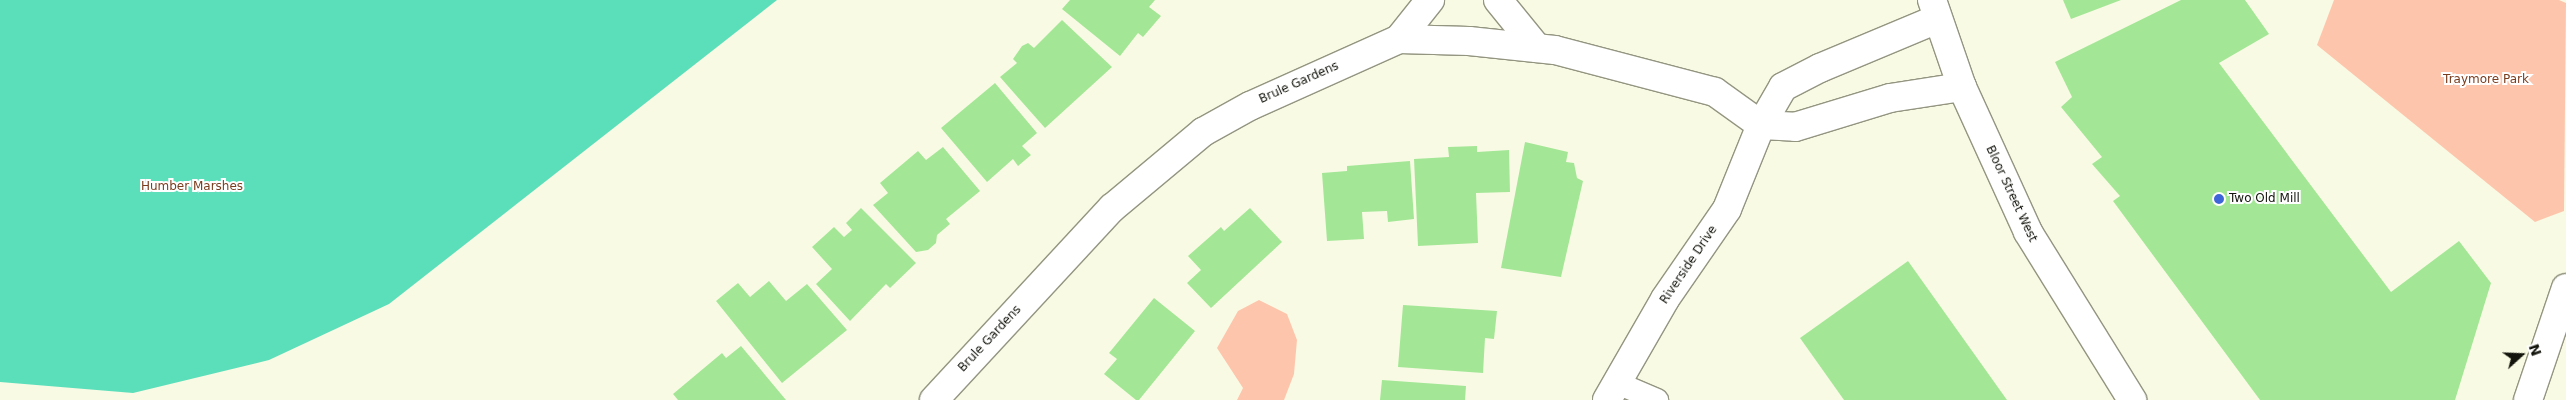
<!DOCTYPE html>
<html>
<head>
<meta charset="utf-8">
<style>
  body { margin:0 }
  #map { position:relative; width:2566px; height:400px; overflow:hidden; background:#f9fae4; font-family:"DejaVu Sans",sans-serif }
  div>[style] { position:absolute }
  .green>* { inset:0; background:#fdc6ac }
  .water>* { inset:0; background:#5bdfbb }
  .building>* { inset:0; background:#a3e796 }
  .roads { filter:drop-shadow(1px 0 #949581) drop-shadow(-1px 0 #949581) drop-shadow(0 1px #949581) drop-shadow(0 -1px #949581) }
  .lane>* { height:22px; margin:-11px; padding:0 11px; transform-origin:11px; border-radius:11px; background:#fff }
  .street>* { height:28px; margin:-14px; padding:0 14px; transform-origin:14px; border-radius:14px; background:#fff }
  .primary>* { height:28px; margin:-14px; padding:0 14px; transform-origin:14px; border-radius:14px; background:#fff }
  .dots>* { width:14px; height:14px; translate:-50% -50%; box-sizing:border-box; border:2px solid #fff; border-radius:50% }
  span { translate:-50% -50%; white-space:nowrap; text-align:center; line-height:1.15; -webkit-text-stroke:4px #fff; paint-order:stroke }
  .park-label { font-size:12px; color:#7a3d1e }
  .street-label { font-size:12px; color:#13140c }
  .poi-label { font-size:12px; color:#13140c }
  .left { translate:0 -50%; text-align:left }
  .north { position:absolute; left:2496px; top:330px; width:50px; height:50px; -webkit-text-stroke:4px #fff; paint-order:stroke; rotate:70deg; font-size:14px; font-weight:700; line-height:20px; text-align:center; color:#13140c }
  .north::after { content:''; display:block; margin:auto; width:18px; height:22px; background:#13140c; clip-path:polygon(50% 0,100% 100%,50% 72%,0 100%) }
</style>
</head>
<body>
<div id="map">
  <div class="green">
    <div style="clip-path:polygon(2334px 0,2559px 0,2566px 3px,2564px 211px,2535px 222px,2317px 45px)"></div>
    <div style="clip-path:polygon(1259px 300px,1287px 314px,1297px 340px,1294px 374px,1284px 400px,1237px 400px,1243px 388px,1217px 348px,1238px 311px)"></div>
  </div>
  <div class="water">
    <div style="clip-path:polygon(0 0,777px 0,389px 304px,269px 360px,133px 393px,0 382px)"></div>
  </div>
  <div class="building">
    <div style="clip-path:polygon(1070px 0,1155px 0,1149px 7px,1161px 16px,1143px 37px,1138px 33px,1120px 56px,1062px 9px)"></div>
    <div style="clip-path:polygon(2063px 0,2121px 0,2071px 19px)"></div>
    <div style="clip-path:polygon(2181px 0,2245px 0,2269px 34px,2219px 63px,2391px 292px,2459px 241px,2491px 283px,2455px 400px,2260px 400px,2113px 201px,2120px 196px,2092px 164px,2102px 157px,2061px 107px,2072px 97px,2055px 62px)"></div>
    <div style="clip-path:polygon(1062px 20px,1112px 67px,1045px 128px,1000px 77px,1017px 63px,1013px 59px,1022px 46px,1028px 43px,1034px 48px)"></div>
    <div style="clip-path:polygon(995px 83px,1037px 133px,1022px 146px,1031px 155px,1018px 166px,1013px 159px,987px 182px,941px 128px)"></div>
    <div style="clip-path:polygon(1525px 142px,1568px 152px,1566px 162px,1574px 163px,1577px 178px,1583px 181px,1561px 277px,1501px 268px)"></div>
    <div style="clip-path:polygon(1477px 146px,1477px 152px,1509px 150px,1510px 192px,1476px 193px,1478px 243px,1418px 246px,1414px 159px,1449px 157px,1448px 147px)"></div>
    <div style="clip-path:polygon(943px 147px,980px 191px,946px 219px,950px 224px,937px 235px,936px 243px,928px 250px,916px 252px,873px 205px,888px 193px,880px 183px,918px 151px,926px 160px)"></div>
    <div style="clip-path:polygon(1410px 161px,1414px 219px,1388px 222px,1387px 211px,1362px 212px,1364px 239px,1327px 241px,1322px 173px,1347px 171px,1347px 166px)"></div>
    <div style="clip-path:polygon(861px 208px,916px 263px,890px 288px,886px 284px,850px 321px,816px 284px,832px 269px,812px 247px,834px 227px,844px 237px,852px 230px,846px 223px)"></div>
    <div style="clip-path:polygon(1250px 208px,1282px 242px,1211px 308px,1187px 283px,1201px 270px,1188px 256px,1221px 227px,1224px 231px)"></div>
    <div style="clip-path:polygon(1908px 261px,2007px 400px,1844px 400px,1800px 338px)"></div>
    <div style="clip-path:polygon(769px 281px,786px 301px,807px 284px,847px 330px,782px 383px,716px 301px,738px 283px,750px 297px)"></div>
    <div style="clip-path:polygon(1154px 298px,1195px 331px,1139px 400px,1136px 400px,1104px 374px,1117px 359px,1109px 353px)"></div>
    <div style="clip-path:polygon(1403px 305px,1497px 311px,1494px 339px,1485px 338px,1483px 373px,1398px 367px)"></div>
    <div style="clip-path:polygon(741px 346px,786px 400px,678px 400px,673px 394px,722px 353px,726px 358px)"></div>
    <div style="clip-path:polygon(1382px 380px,1466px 386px,1465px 400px,1380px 400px)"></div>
  </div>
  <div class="roads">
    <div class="lane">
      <div style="left:1615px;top:382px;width:46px;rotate:23.2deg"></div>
    </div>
    <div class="street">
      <div style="left:1498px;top:0;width:62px;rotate:50.9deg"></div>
      <div style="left:1399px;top:39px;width:50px;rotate:-51.5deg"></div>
      <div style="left:1761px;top:125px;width:34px;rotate:3deg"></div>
      <div style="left:1795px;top:127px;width:99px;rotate:-17deg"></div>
      <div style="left:1890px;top:98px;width:73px;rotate:-8.7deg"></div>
      <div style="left:934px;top:400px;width:262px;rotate:-47.2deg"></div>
      <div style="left:1112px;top:208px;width:119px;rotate:-39.9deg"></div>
      <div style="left:1203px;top:132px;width:54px;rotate:-29deg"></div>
      <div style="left:1250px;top:106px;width:163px;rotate:-24.2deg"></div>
      <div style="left:1399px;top:39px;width:70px;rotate:1.6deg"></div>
      <div style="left:1469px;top:41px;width:86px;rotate:6deg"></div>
      <div style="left:1555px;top:50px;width:165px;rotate:14.7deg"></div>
      <div style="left:1715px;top:92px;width:57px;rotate:35.7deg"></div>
      <div style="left:1607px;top:400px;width:116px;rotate:-60.1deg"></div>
      <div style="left:1665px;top:299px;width:109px;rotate:-55.4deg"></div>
      <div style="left:1727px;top:209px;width:91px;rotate:-68deg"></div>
      <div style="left:1761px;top:125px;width:44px;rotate:-59.9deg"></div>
      <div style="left:1783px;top:87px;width:42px;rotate:-27.2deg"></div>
      <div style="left:1820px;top:68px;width:127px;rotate:-22.7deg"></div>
      <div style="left:2528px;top:400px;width:118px;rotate:-71.3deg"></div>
    </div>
    <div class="primary">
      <div style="left:1932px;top:0;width:92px;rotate:71deg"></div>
      <div style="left:1962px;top:87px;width:159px;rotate:65.5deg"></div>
      <div style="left:2028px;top:232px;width:198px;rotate:58.2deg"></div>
    </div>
  </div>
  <div class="dots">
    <div style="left:2219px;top:199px;background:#3e66d8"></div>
  </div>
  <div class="park-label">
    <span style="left:2486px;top:80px">Traymore Park</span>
    <span style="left:192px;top:187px">Humber Marshes</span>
  </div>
  <div class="street-label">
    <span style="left:1299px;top:83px;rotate:-24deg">Brule Gardens</span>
    <span style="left:2011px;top:194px;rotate:65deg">Bloor Street West</span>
    <span style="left:1689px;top:265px;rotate:-56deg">Riverside Drive</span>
    <span style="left:990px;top:339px;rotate:-47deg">Brule Gardens</span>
  </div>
  <div class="poi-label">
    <span class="left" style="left:2229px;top:199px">Two Old Mill</span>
  </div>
  <div class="north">N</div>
</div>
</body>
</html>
